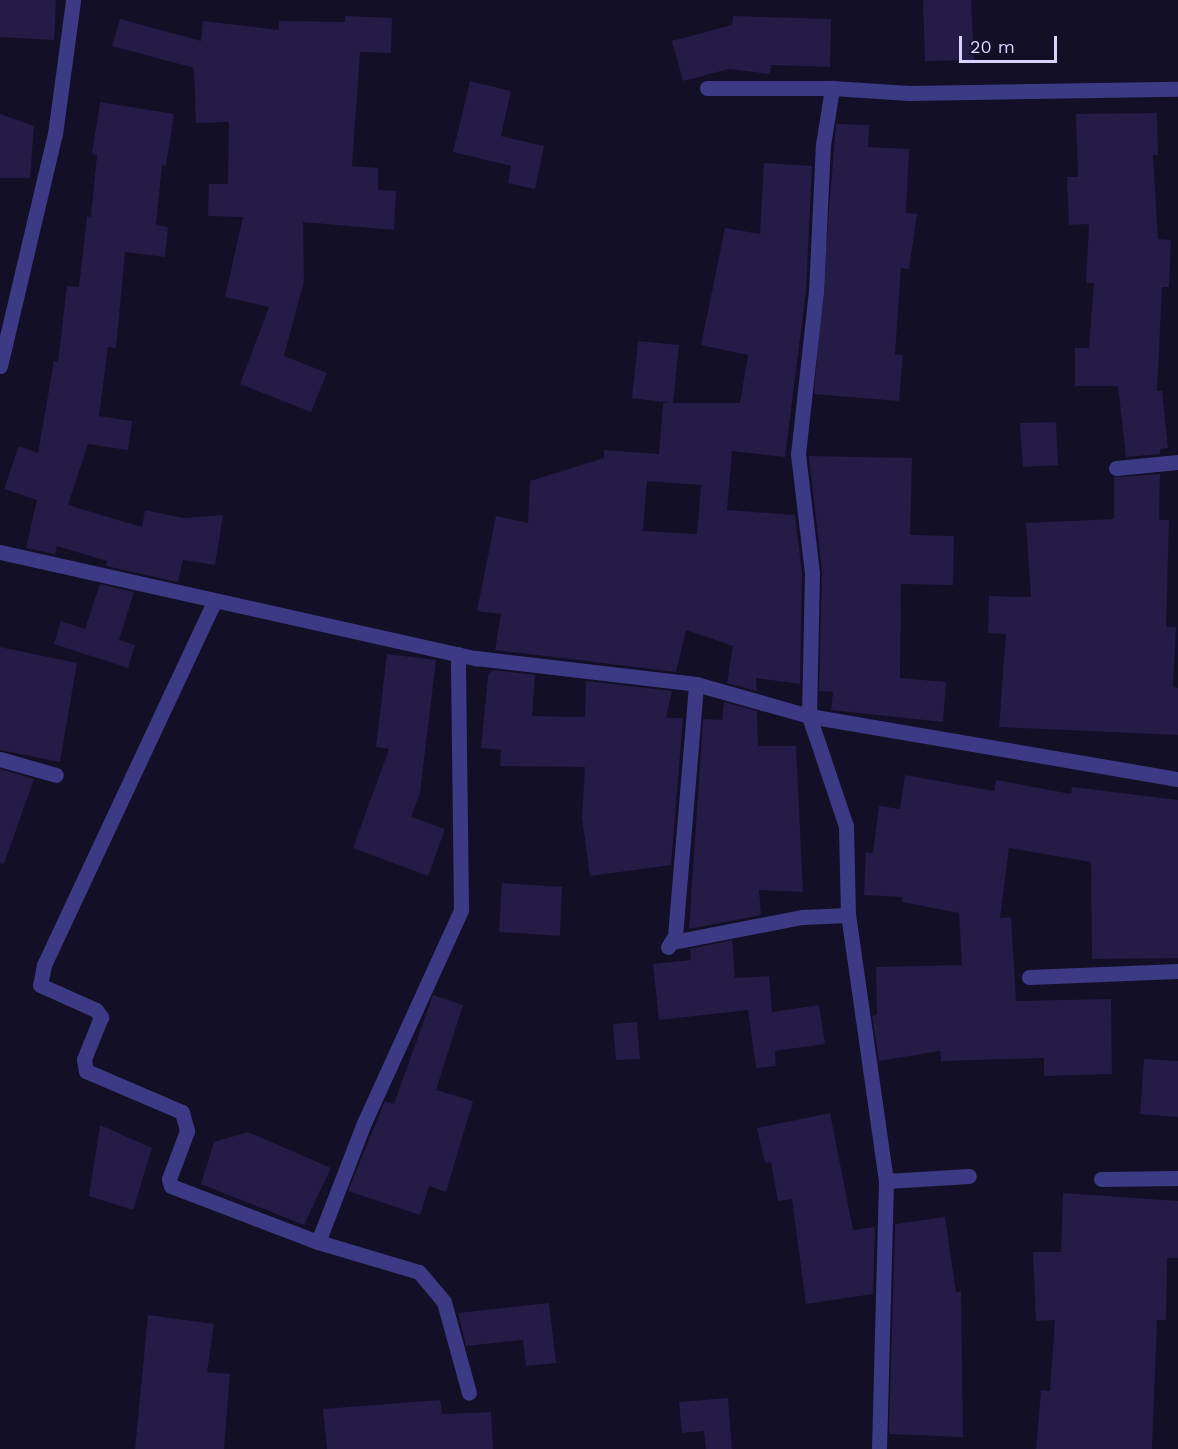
<!DOCTYPE html>
<html>
<head>
<meta charset="utf-8">
<style>
  body { margin:0 }
  #map { position:relative; width:1178px; height:1449px; overflow:hidden; background:#130f26; font-family:"Work Sans",sans-serif }
  div>[style] { position:absolute }
  .building>* { inset:0; background:#241b47 }
  .minor>* { height:15px; margin:-7.5px; padding:0 7.5px; transform-origin:7.5px; border-radius:7.5px; background:#3d3a85 }
  span { translate:-50% -50%; white-space:nowrap; text-align:center; line-height:1.15; -webkit-text-stroke:4.5px #130f26; paint-order:stroke }
  .scale { position:absolute; left:959px; top:36px; width:98px; height:27px; box-sizing:border-box; border:3px solid #d9d4ff; border-top:0; padding-left:8px; font-size:18px; line-height:21px; white-space:nowrap; color:#d9d4ff; -webkit-text-stroke:4px #130f26; paint-order:stroke }
</style>
</head>
<body>
<div id="map">
  <div class="building">
    <div style="clip-path:polygon(0 0,56px 0,54px 40px,0 37px)"></div>
    <div style="clip-path:polygon(923px 0,971px 0,974px 60px,925px 61px)"></div>
    <div style="clip-path:polygon(345px 16px,392px 18px,391px 53px,360px 52px,352px 166px,378px 168px,378px 190px,396px 191px,394px 230px,303px 222px,304px 281px,284px 356px,327px 373px,311px 412px,240px 384px,269px 307px,225px 297px,243px 217px,208px 216px,209px 184px,228px 184px,229px 122px,196px 123px,194px 68px,112px 46px,120px 19px,201px 41px,203px 21px,279px 30px,279px 21px,345px 22px)"></div>
    <div style="clip-path:polygon(733px 16px,831px 19px,830px 67px,771px 65px,770px 74px,729px 69px,683px 81px,672px 41px,732px 25px)"></div>
    <div style="clip-path:polygon(470px 81px,511px 91px,501px 136px,544px 146px,535px 189px,508px 183px,511px 166px,453px 152px)"></div>
    <div style="clip-path:polygon(100px 102px,174px 114px,166px 166px,162px 165px,156px 225px,168px 227px,165px 257px,125px 252px,116px 348px,108px 347px,99px 416px,132px 421px,128px 450px,88px 444px,68px 505px,142px 527px,145px 510px,183px 518px,223px 515px,215px 565px,183px 560px,178px 582px,106px 566px,107px 561px,57px 546px,55px 554px,26px 548px,37px 500px,4px 489px,19px 446px,38px 453px,54px 361px,58px 362px,67px 286px,79px 287px,87px 216px,91px 217px,97px 155px,92px 154px)"></div>
    <div style="clip-path:polygon(1157px 113px,1158px 155px,1153px 155px,1158px 239px,1171px 240px,1169px 287px,1162px 287px,1157px 391px,1162px 391px,1168px 448px,1160px 449px,1160px 454px,1126px 457px,1118px 386px,1075px 386px,1075px 348px,1089px 348px,1094px 283px,1086px 283px,1089px 224px,1069px 225px,1067px 177px,1078px 177px,1076px 114px)"></div>
    <div style="clip-path:polygon(0 114px,34px 126px,30px 178px,0 178px)"></div>
    <div style="clip-path:polygon(836px 124px,869px 125px,868px 147px,909px 149px,906px 213px,917px 214px,909px 269px,901px 268px,895px 354px,903px 355px,899px 401px,814px 394px)"></div>
    <div style="clip-path:polygon(evenodd,764px 163px,812px 166px,806px 291px,785px 457px,732px 451px,727px 510px,795px 515px,802px 573px,800px 684px,756px 678px,757px 691px,727px 683px,733px 646px,686px 630px,676px 672px,495px 650px,501px 614px,477px 611px,496px 516px,528px 523px,530px 481px,604px 458px,604px 450px,659px 454px,663px 403px,670px 403px,632px 398px,638px 341px,679px 345px,673px 403px,740px 403px,748px 355px,701px 345px,725px 228px,760px 234px,764px 163px,647px 481px,701px 485px,697px 534px,643px 531px,647px 481px)"></div>
    <div style="clip-path:polygon(1056px 422px,1058px 465px,1023px 467px,1020px 423px)"></div>
    <div style="clip-path:polygon(809px 456px,912px 458px,910px 535px,954px 536px,953px 585px,901px 584px,900px 678px,946px 682px,943px 722px,831px 710px,833px 692px,819px 691px,822px 572px)"></div>
    <div style="clip-path:polygon(1160px 474px,1159px 520px,1169px 520px,1166px 627px,1176px 627px,1173px 687px,1178px 688px,1178px 735px,999px 727px,1006px 634px,988px 633px,989px 596px,1031px 597px,1026px 523px,1114px 519px,1114px 477px)"></div>
    <div style="clip-path:polygon(100px 584px,134px 592px,119px 640px,135px 645px,128px 668px,54px 644px,61px 621px,85px 629px)"></div>
    <div style="clip-path:polygon(0 647px,77px 663px,60px 762px,0 750px)"></div>
    <div style="clip-path:polygon(387px 654px,436px 660px,420px 793px,411px 817px,445px 829px,428px 876px,353px 848px,389px 749px,376px 747px)"></div>
    <div style="clip-path:polygon(493px 670px,535px 675px,532px 716px,585px 717px,586px 681px,672px 691px,666px 718px,683px 718px,671px 865px,590px 876px,582px 818px,585px 767px,500px 766px,501px 750px,481px 748px,488px 676px)"></div>
    <div style="clip-path:polygon(724px 702px,757px 711px,758px 746px,796px 746px,803px 892px,759px 890px,761px 915px,689px 929px,703px 719px,722px 720px)"></div>
    <div style="clip-path:polygon(0 769px,34px 779px,4px 864px,0 863px)"></div>
    <div style="clip-path:polygon(905px 775px,994px 791px,996px 780px,1071px 794px,1072px 787px,1178px 800px,1178px 958px,1092px 959px,1091px 862px,1009px 848px,1000px 918px,1011px 917px,1016px 1001px,1111px 999px,1112px 1074px,1044px 1076px,1044px 1058px,941px 1061px,940px 1051px,879px 1061px,872px 1016px,877px 1015px,876px 967px,962px 965px,959px 913px,902px 902px,902px 897px,864px 895px,866px 852px,873px 853px,879px 806px,900px 809px)"></div>
    <div style="clip-path:polygon(502px 883px,562px 887px,560px 936px,499px 932px)"></div>
    <div style="clip-path:polygon(732px 940px,735px 978px,769px 976px,772px 1012px,819px 1005px,825px 1044px,775px 1051px,776px 1066px,756px 1068px,748px 1010px,659px 1020px,653px 964px,691px 960px,690px 949px)"></div>
    <div style="clip-path:polygon(433px 995px,463px 1005px,436px 1090px,473px 1101px,446px 1192px,429px 1186px,420px 1215px,348px 1191px,385px 1101px,394px 1104px)"></div>
    <div style="clip-path:polygon(637px 1022px,640px 1059px,616px 1060px,613px 1024px)"></div>
    <div style="clip-path:polygon(1144px 1059px,1178px 1061px,1178px 1117px,1140px 1114px)"></div>
    <div style="clip-path:polygon(830px 1113px,853px 1230px,875px 1227px,873px 1294px,806px 1304px,792px 1199px,778px 1201px,771px 1162px,765px 1163px,757px 1128px)"></div>
    <div style="clip-path:polygon(100px 1125px,152px 1148px,133px 1210px,89px 1196px)"></div>
    <div style="clip-path:polygon(248px 1132px,331px 1168px,304px 1225px,201px 1184px,214px 1142px)"></div>
    <div style="clip-path:polygon(1063px 1193px,1178px 1201px,1178px 1258px,1167px 1258px,1166px 1320px,1157px 1320px,1152px 1449px,1036px 1449px,1041px 1390px,1050px 1391px,1055px 1320px,1036px 1321px,1033px 1252px,1061px 1252px)"></div>
    <div style="clip-path:polygon(945px 1217px,956px 1292px,961px 1292px,963px 1437px,889px 1434px,895px 1224px)"></div>
    <div style="clip-path:polygon(549px 1303px,556px 1363px,526px 1366px,523px 1340px,466px 1346px,458px 1313px)"></div>
    <div style="clip-path:polygon(148px 1315px,214px 1324px,207px 1372px,230px 1374px,224px 1449px,135px 1449px)"></div>
    <div style="clip-path:polygon(728px 1398px,732px 1449px,706px 1449px,704px 1431px,682px 1433px,679px 1402px)"></div>
    <div style="clip-path:polygon(440px 1400px,442px 1414px,491px 1412px,493px 1449px,327px 1449px,323px 1409px)"></div>
  </div>
  <div class="minor">
    <div style="left:707px;top:88px;width:125px"></div>
    <div style="left:0;top:366px;width:238px;rotate:-76.7deg"></div>
    <div style="left:55px;top:134px;width:135px;rotate:-82.3deg"></div>
    <div style="left:1116px;top:468px;width:62px;rotate:-5.5deg"></div>
    <div style="left:0;top:552px;width:488px;rotate:12.6deg"></div>
    <div style="left:476px;top:658px;width:222px;rotate:6.7deg"></div>
    <div style="left:696px;top:684px;width:117px;rotate:15.8deg"></div>
    <div style="left:809px;top:716px;width:374px;rotate:9.7deg"></div>
    <div style="left:214px;top:602px;width:401px;rotate:115.1deg"></div>
    <div style="left:44px;top:965px;width:20px;rotate:101deg"></div>
    <div style="left:40px;top:985px;width:61px;rotate:24.1deg"></div>
    <div style="left:96px;top:1010px;width:9px;rotate:54deg"></div>
    <div style="left:101px;top:1017px;width:45px;rotate:112deg"></div>
    <div style="left:84px;top:1059px;width:12px;rotate:81deg"></div>
    <div style="left:86px;top:1071px;width:104px;rotate:23.1deg"></div>
    <div style="left:182px;top:1112px;width:20px;rotate:75deg"></div>
    <div style="left:187px;top:1131px;width:51px;rotate:110.6deg"></div>
    <div style="left:169px;top:1179px;width:7px;rotate:74deg"></div>
    <div style="left:171px;top:1186px;width:157px;rotate:20.9deg"></div>
    <div style="left:318px;top:1242px;width:105px;rotate:16.5deg"></div>
    <div style="left:419px;top:1272px;width:39px;rotate:50deg"></div>
    <div style="left:444px;top:1302px;width:94px;rotate:74.6deg"></div>
    <div style="left:0;top:759px;width:58px;rotate:15.9deg"></div>
    <div style="left:673px;top:942px;width:131px;rotate:-11deg"></div>
    <div style="left:802px;top:917px;width:46px;rotate:-2.5deg"></div>
    <div style="left:668px;top:947px;width:13px;rotate:-58deg"></div>
    <div style="left:675px;top:936px;width:253px;rotate:-85.2deg"></div>
    <div style="left:1029px;top:977px;width:149px;rotate:-2.3deg"></div>
    <div style="left:1101px;top:1179px;width:77px;rotate:-0.7deg"></div>
    <div style="left:886px;top:1181px;width:83px;rotate:-3.4deg"></div>
    <div style="left:318px;top:1242px;width:128px;rotate:-68.9deg"></div>
    <div style="left:364px;top:1123px;width:234px;rotate:-65.5deg"></div>
    <div style="left:461px;top:910px;width:256px;rotate:-90.7deg"></div>
    <div style="left:879px;top:1449px;width:268px;rotate:-88.5deg"></div>
    <div style="left:886px;top:1181px;width:269px;rotate:-98.1deg"></div>
    <div style="left:848px;top:915px;width:89px;rotate:-91.3deg"></div>
    <div style="left:846px;top:826px;width:116px;rotate:-108.6deg"></div>
    <div style="left:809px;top:716px;width:143px;rotate:-88.8deg"></div>
    <div style="left:812px;top:573px;width:120px;rotate:-96.7deg"></div>
    <div style="left:798px;top:454px;width:163px;rotate:-83.7deg"></div>
    <div style="left:816px;top:292px;width:147px;rotate:-87.3deg"></div>
    <div style="left:823px;top:145px;width:58px;rotate:-81deg"></div>
    <div style="left:832px;top:88px;width:77px;rotate:3.7deg"></div>
    <div style="left:909px;top:93px;width:269px;rotate:-0.9deg"></div>
  </div>
  <div class="scale">20 m</div>
</div>
</body>
</html>
